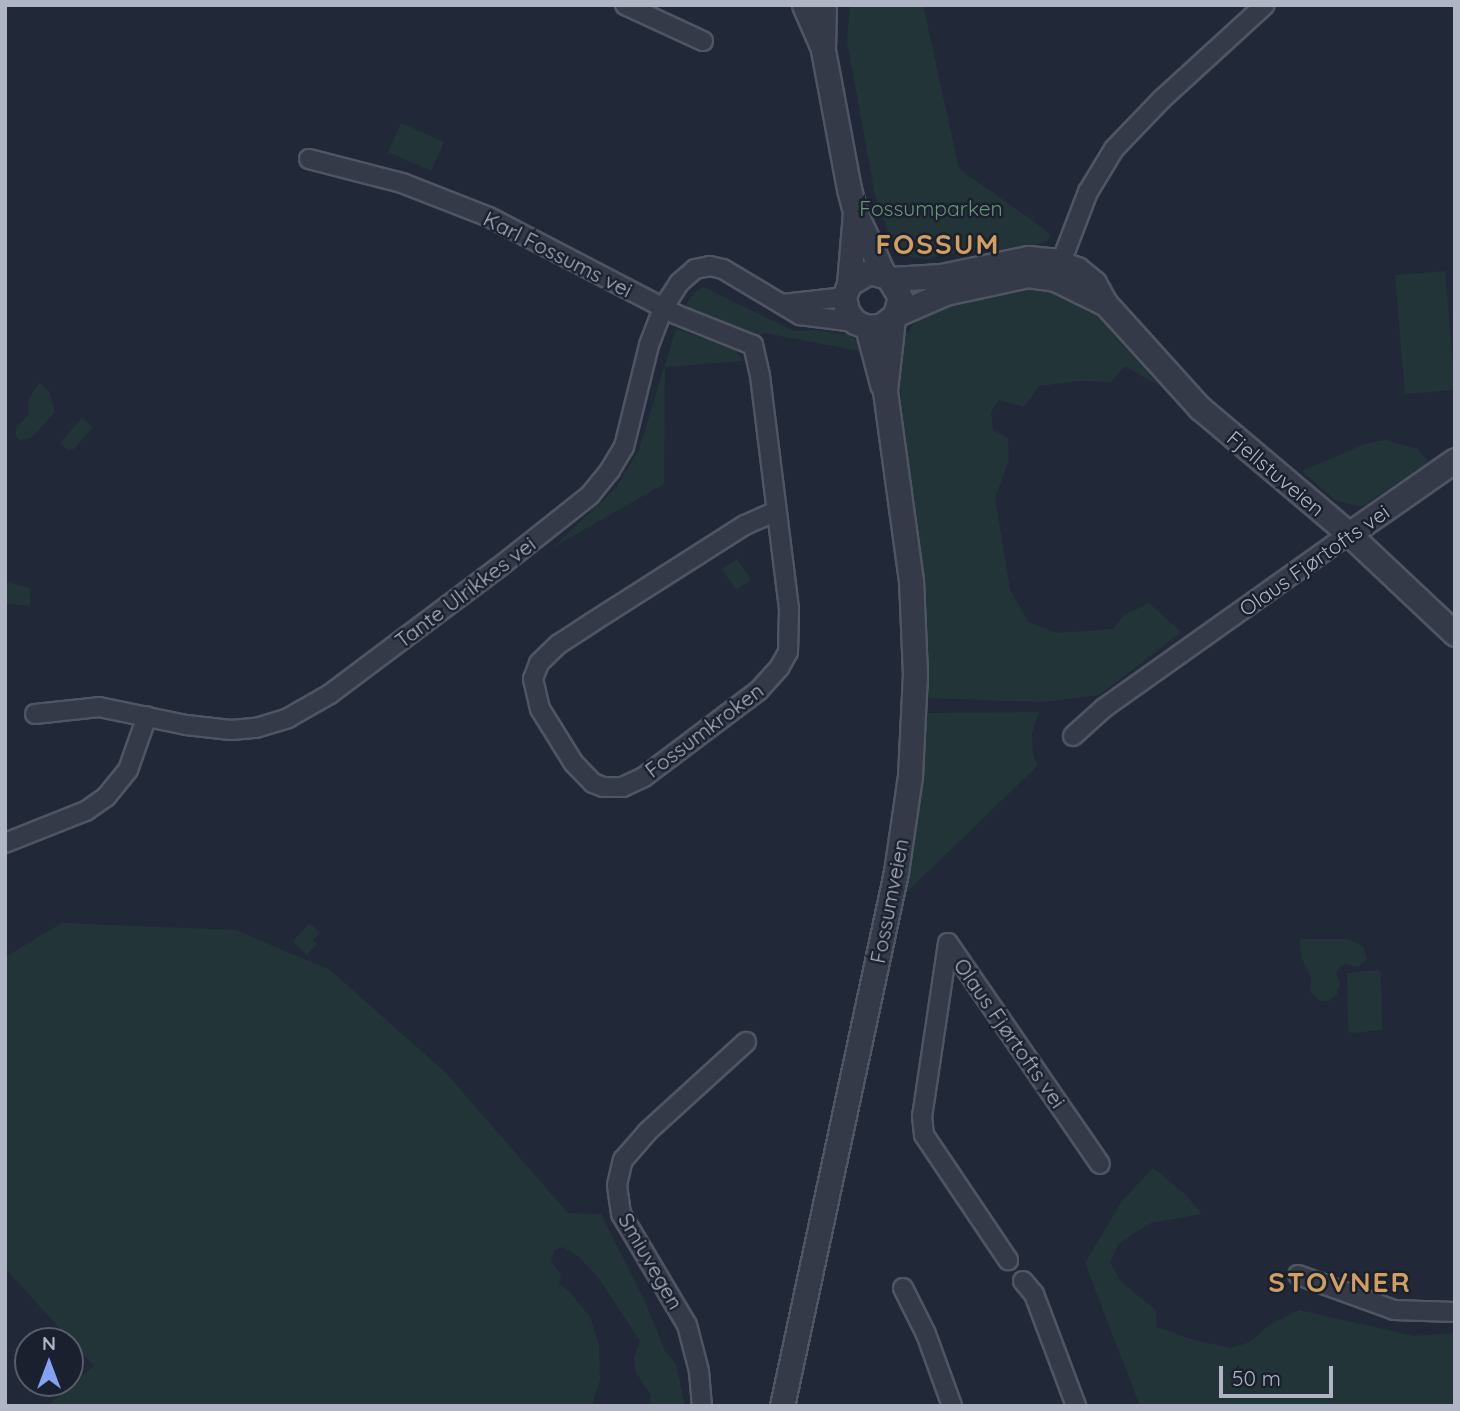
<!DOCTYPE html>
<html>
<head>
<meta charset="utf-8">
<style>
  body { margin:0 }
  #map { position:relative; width:1460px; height:1411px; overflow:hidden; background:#212838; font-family:Quicksand,sans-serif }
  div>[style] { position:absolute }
  .green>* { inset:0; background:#233439 }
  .roads { filter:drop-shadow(2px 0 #4f5563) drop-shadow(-2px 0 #4f5563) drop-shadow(0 2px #4f5563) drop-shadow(0 -2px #4f5563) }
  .minor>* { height:18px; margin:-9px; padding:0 9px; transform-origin:9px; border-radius:9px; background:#353a49 }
  .tertiary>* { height:23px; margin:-11.5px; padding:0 11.5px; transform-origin:11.5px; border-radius:11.5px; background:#353a49 }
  span { translate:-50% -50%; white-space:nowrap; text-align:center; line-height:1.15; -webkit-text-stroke:5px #1a202d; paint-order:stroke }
  .park-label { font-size:21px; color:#679578 }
  .street-label { font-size:21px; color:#afb5c5 }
  .district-label { font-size:28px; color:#d19f5f; font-weight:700; letter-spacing:2px }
  .frame { position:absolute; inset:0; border:7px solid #afb5c5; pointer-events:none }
  .north { position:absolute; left:14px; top:1327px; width:70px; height:70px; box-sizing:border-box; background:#1a202d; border:2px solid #565c6a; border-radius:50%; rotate:0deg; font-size:19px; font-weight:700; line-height:28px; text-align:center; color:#afb5c5 }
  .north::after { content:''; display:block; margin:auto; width:24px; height:32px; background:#84a2f5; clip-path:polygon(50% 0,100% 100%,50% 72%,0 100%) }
  .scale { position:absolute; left:1219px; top:1366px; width:114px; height:32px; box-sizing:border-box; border:4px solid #afb5c5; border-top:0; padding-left:9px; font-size:21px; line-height:24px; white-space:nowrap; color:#afb5c5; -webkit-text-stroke:5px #1a202d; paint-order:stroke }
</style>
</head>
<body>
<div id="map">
  <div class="green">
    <div style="clip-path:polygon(850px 5px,923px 5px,959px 169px,1047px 231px,1050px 236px,1047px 242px,996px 252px,978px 248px,925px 259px,910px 257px,901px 251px,887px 229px,875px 196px,847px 40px)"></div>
    <div style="clip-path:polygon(401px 123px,444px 142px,431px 171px,388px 152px)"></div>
    <div style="clip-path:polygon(1445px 271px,1455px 390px,1405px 394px,1395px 275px)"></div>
    <div style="clip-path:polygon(1032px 284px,1056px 288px,1090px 308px,1159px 386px,1125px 366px,1111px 382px,1080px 381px,1039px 386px,1024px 407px,999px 400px,991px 412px,993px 430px,1008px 438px,1009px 460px,995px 498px,1010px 589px,1028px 622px,1057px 633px,1113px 629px,1124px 615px,1149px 603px,1181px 632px,1100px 695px,1042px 702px,924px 698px,926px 628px,898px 370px,905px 335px,925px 311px,940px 304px)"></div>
    <div style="clip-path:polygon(703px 287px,794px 331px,816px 330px,851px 335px,861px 346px,859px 351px,765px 333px,757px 336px,695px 315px,686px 305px,693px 294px)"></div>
    <div style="clip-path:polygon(676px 329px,735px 349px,743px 361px,665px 367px,664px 484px,552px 548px,616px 488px,639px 449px)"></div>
    <div style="clip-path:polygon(39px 383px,50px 392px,55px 412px,32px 437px,20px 440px,15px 436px,17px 427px,29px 414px,28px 400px)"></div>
    <div style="clip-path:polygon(82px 418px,93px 427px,74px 449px,68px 450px,60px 443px)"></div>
    <div style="clip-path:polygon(1385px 440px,1418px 449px,1428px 462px,1362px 507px,1335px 500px,1302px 471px,1365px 444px)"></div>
    <div style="clip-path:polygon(737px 559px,751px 580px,736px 590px,722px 569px)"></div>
    <div style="clip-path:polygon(5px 582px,30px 588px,30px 606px,5px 603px)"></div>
    <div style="clip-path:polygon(1039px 712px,1032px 733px,1033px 756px,1038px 765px,906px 893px,921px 791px,925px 713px)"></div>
    <div style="clip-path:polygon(62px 923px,236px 930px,330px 970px,446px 1073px,568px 1213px,601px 1214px,644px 1299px,665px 1351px,676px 1364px,685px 1406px,650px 1406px,651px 1395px,636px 1373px,634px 1358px,640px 1341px,597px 1276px,579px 1257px,563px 1247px,554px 1251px,551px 1262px,561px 1274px,559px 1284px,569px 1291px,590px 1317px,599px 1345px,600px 1380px,592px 1406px,47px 1406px,94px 1366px,5px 1268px,5px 957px)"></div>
    <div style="clip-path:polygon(310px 923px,320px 933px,313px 940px,317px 944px,307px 955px,293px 941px)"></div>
    <div style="clip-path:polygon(1300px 939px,1348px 939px,1363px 946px,1367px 959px,1358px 967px,1345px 964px,1339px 967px,1336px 973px,1340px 983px,1337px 994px,1328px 1001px,1321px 1001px,1310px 992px,1311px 977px,1301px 957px)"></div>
    <div style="clip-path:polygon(1378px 970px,1381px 973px,1382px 1030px,1351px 1033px,1348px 1030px,1347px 973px)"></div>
    <div style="clip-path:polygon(1153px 1168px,1185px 1194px,1202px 1214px,1151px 1223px,1119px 1243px,1110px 1262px,1121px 1282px,1156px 1310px,1157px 1327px,1194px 1340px,1231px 1348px,1250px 1342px,1269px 1325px,1299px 1310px,1414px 1336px,1455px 1333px,1455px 1406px,1140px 1406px,1085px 1263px,1122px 1201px)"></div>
  </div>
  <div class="roads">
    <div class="minor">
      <div style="left:625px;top:5px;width:86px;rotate:24.8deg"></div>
      <div style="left:309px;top:159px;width:96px;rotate:14.5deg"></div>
      <div style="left:402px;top:183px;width:93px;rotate:21.3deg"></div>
      <div style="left:489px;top:217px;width:210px;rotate:27.5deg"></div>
      <div style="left:675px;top:314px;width:84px;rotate:21.7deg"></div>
      <div style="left:753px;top:345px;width:32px;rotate:77deg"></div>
      <div style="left:760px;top:376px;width:235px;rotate:82.9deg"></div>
      <div style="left:789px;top:609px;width:43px;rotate:91.3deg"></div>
      <div style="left:788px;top:652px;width:18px;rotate:119deg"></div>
      <div style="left:779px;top:668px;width:31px;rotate:132deg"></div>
      <div style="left:758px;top:691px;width:143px;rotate:143deg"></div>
      <div style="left:644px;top:777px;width:23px;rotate:155deg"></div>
      <div style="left:623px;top:787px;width:20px;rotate:180deg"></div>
      <div style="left:603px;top:787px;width:11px;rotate:-158deg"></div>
      <div style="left:593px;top:783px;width:29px;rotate:-134deg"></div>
      <div style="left:573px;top:762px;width:62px;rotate:-121.9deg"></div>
      <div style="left:540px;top:709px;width:31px;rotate:-103deg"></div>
      <div style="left:533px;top:679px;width:17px;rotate:-69deg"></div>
      <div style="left:539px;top:663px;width:28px;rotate:-44deg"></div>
      <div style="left:559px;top:644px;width:38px;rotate:-33deg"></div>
      <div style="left:591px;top:623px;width:183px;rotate:-32.5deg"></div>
      <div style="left:745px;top:525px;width:34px;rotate:-24deg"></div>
      <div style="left:1057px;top:273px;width:87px;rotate:-69.1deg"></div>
      <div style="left:1088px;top:192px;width:50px;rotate:-58.8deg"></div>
      <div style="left:1114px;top:149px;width:69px;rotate:-46.2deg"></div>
      <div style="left:1162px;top:99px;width:139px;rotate:-42.4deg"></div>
      <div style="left:783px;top:304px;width:61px;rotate:-6.5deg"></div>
      <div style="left:35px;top:714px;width:64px;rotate:-6.2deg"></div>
      <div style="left:99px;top:707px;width:89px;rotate:11.7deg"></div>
      <div style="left:186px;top:725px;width:45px;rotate:6.3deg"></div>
      <div style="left:231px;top:730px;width:25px;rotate:-5deg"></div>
      <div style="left:256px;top:728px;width:34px;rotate:-17deg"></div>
      <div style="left:288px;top:718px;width:48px;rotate:-29.7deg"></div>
      <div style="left:330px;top:694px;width:210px;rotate:-36.9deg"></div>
      <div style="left:498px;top:568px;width:117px;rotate:-38.4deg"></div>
      <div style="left:590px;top:495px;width:32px;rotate:-51deg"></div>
      <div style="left:610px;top:470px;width:27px;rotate:-59deg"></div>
      <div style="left:624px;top:447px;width:105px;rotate:-76.2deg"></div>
      <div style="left:649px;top:345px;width:40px;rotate:-69deg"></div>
      <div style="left:663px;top:308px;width:30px;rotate:-57deg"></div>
      <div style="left:679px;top:283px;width:21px;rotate:-41deg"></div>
      <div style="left:695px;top:269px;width:15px;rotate:-11deg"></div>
      <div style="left:710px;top:266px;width:13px;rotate:13deg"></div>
      <div style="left:723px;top:269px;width:90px;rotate:30.9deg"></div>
      <div style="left:800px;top:315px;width:55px;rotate:7.3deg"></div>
      <div style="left:1073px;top:736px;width:42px;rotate:-42.1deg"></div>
      <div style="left:1104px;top:708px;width:301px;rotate:-35.4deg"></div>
      <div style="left:5px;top:843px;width:87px;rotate:-21.6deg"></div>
      <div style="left:86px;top:811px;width:24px;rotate:-35deg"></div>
      <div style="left:106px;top:797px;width:35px;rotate:-51deg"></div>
      <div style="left:128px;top:770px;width:57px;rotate:-70.6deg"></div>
      <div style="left:948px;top:943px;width:175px;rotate:98.5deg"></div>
      <div style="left:922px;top:1116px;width:19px;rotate:84deg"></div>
      <div style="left:924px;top:1135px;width:151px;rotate:56.1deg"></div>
      <div style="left:948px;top:943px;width:268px;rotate:55.5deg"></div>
      <div style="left:1298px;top:1275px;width:102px;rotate:20deg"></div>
      <div style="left:1394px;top:1310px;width:61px;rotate:1.9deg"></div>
      <div style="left:1023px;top:1281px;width:17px;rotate:50deg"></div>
      <div style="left:1034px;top:1294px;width:120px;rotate:69.4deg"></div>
      <div style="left:903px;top:1288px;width:51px;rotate:63.4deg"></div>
      <div style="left:926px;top:1334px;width:77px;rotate:70.1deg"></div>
      <div style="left:702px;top:1406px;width:35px;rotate:-95deg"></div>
      <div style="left:699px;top:1371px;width:48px;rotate:-104.6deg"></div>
      <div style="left:687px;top:1325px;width:129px;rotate:-120.7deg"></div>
      <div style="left:621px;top:1214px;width:29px;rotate:-98deg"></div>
      <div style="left:617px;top:1185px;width:26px;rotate:-77deg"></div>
      <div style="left:623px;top:1160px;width:37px;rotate:-49deg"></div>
      <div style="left:647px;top:1132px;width:134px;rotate:-42.3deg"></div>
    </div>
    <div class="tertiary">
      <div style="left:804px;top:5px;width:43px;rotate:66.4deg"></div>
      <div style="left:824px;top:5px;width:45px;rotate:91.3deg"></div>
      <div style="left:823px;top:50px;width:141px;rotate:79.4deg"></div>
      <div style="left:849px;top:189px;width:24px;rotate:75deg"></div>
      <div style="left:855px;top:212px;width:69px;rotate:65.3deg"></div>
      <div style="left:891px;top:279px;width:50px;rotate:-3.4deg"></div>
      <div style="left:941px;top:276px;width:89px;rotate:-11.7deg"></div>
      <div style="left:1028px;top:258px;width:24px;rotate:5deg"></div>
      <div style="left:1052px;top:260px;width:27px;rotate:20deg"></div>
      <div style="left:1077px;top:269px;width:22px;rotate:39deg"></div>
      <div style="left:1094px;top:283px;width:23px;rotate:61deg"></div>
      <div style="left:1105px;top:303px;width:142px;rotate:47.9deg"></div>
      <div style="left:1200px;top:408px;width:195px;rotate:40.2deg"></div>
      <div style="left:1349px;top:534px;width:146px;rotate:43.3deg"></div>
      <div style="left:849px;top:284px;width:23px;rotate:-31deg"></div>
      <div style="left:869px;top:272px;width:20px;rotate:15deg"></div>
      <div style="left:888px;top:277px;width:23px;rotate:59deg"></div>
      <div style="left:900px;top:297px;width:19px;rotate:106deg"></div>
      <div style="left:895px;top:315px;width:18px;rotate:142deg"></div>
      <div style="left:881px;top:326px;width:14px;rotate:176deg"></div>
      <div style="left:867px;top:327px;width:13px;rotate:-157deg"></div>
      <div style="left:855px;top:322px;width:14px;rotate:-126deg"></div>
      <div style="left:847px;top:311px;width:14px;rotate:-102deg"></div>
      <div style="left:844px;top:297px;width:14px;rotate:-69deg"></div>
      <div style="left:849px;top:284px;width:72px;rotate:-85.2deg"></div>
      <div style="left:895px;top:315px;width:55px;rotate:-23.7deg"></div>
      <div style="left:945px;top:293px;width:85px;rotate:-12.2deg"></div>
      <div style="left:1028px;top:275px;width:27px;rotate:8deg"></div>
      <div style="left:1055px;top:279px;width:52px;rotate:26.1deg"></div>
      <div style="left:867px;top:327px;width:59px;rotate:75.3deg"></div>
      <div style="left:1349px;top:534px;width:129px;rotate:-34.9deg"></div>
      <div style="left:782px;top:1406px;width:546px;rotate:-77.95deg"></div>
      <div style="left:896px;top:872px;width:97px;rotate:-81.7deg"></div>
      <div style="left:910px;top:776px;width:101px;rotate:-87.2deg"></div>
      <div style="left:915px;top:675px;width:94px;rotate:-92.4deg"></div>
      <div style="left:911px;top:581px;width:193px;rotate:-97.8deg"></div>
      <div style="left:885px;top:390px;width:71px;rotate:-83.6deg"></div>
    </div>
  </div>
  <div class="park-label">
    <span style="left:931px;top:208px">Fossumparken</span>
  </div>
  <div class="street-label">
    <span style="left:558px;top:254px;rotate:27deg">Karl Fossums vei</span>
    <span style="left:1276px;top:473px;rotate:40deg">Fjellstuveien</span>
    <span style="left:1314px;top:560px;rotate:-35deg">Olaus Fjørtofts vei</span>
    <span style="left:465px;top:592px;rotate:-37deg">Tante Ulrikkes vei</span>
    <span style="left:704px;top:730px;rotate:-37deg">Fossumkroken</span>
    <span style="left:889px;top:901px;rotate:-79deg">Fossumveien</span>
    <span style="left:1010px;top:1033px;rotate:55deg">Olaus Fjørtofts vei</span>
    <span style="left:651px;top:1261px;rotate:60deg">Smiuvegen</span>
  </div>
  <div class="district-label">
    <span style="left:938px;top:244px">FOSSUM</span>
    <span style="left:1340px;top:1282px">STOVNER</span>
  </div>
  <div class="frame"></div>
  <div class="north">N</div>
  <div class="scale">50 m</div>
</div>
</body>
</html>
